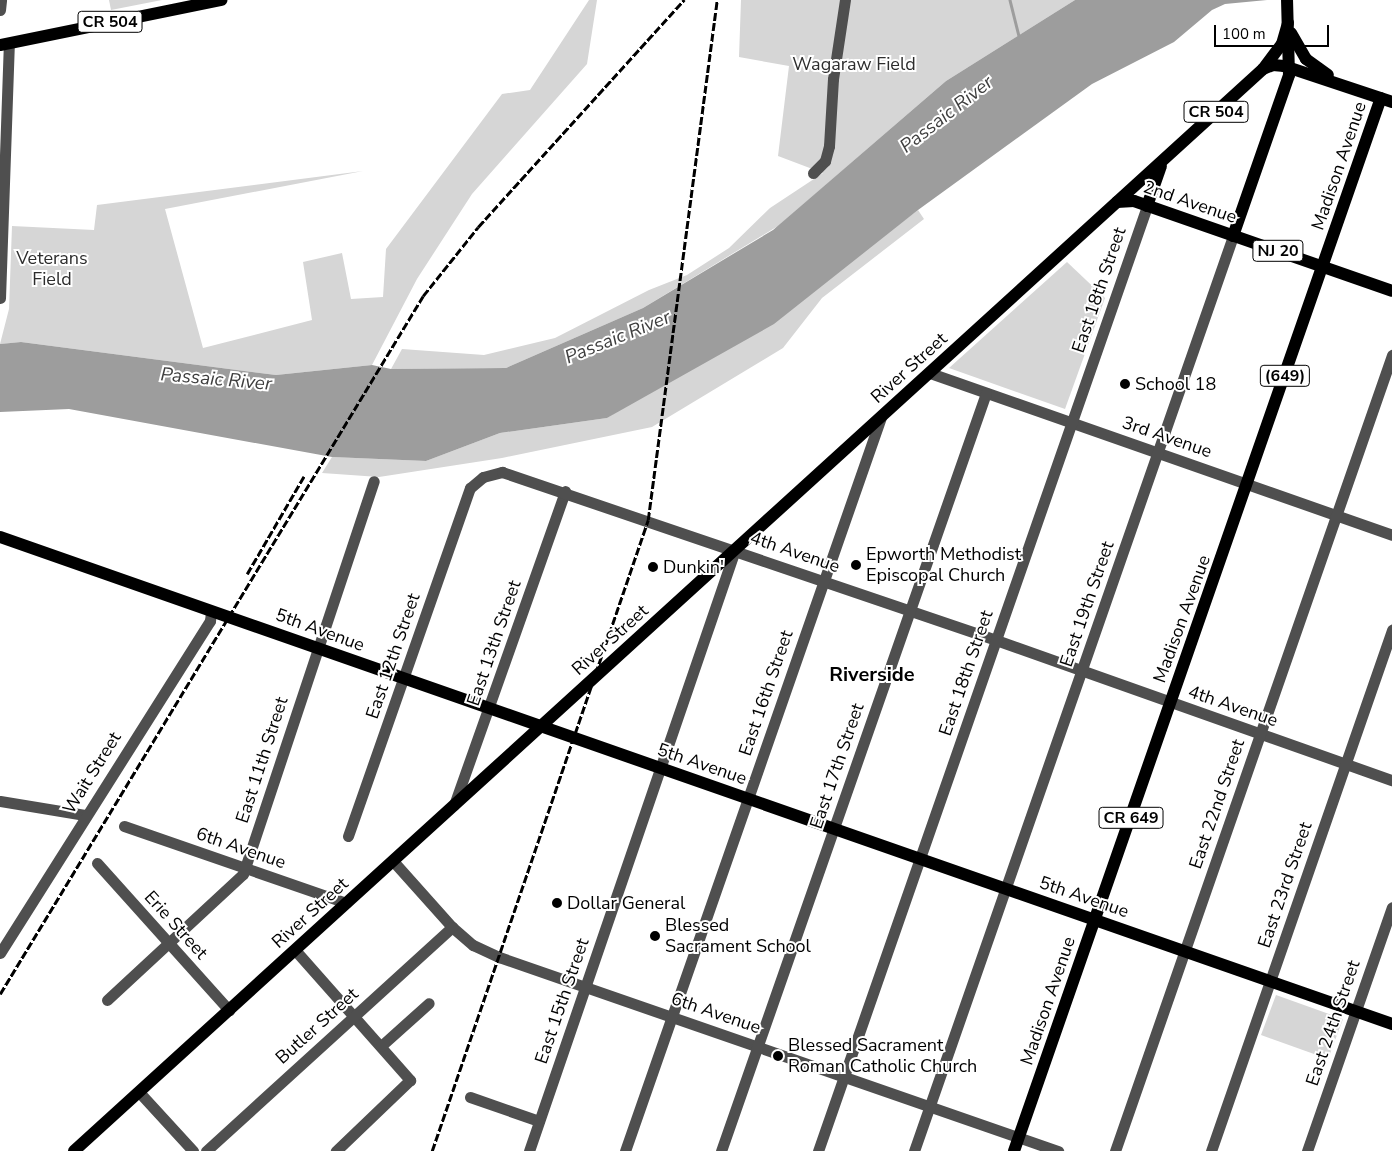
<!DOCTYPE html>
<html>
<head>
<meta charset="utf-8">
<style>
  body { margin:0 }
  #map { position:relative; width:1392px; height:1151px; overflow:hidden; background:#fff; font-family:"Nunito Sans",sans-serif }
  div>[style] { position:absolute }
  .green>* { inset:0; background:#d6d6d6 }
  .water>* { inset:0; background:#9d9d9d }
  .stream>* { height:2.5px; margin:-1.25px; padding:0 1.25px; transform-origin:1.25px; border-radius:1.25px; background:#9d9d9d }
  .minor>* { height:11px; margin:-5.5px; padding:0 5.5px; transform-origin:5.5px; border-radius:5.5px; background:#4f4f4f }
  .major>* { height:12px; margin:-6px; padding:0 6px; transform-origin:6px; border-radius:6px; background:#000 }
  .rail>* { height:2.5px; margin-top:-1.25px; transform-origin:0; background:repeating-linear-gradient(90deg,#000 0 8px,transparent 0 10.5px) }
  .dots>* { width:14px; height:14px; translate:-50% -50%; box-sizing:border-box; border:2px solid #fff; border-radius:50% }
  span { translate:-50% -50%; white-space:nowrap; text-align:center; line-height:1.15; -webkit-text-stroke:4px #fff; paint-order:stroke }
  .shield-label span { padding:1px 4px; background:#fff; border:1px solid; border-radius:4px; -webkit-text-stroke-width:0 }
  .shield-label { font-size:16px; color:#000; font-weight:700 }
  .park-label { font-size:18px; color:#2d2d2d }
  .street-label { font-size:18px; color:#000 }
  .poi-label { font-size:18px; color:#000 }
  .left { translate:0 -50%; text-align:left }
  .water-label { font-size:19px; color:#3e3e3e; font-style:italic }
  .quarter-label { font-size:20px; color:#000; font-weight:700 }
  .scale { position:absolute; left:1214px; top:25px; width:115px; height:22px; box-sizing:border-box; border:2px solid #000; border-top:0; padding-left:6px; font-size:15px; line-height:18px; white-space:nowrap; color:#000; -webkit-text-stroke:4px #fff; paint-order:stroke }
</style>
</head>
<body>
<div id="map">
  <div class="green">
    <div style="clip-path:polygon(109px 0,162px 0,111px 10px)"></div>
    <div style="clip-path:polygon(589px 0,597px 0,587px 64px,472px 194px,417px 279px,372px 365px,276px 375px,21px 342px,0 344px,9px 309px,12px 226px,94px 230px,97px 205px,363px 171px,165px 209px,203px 348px,312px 320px,303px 262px,342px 253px,351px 299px,383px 297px,386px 249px,502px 94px,530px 90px)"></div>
    <div style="clip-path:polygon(741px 0,1075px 0,946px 81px,778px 226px,643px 308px,506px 368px,391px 369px,402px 349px,484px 355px,555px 338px,649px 290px,687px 275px,729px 248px,770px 208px,823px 173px,778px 156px,789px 66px,739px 57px)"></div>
    <div style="clip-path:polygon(918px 210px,924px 219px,822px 298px,783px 348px,652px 427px,502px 458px,379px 477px,322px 473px,332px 457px,426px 461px,500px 433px,607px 418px,845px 265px)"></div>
    <div style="clip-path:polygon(1067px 262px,1105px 298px,1065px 409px,949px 368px)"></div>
    <div style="clip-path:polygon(1276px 995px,1343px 1019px,1328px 1059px,1261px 1035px)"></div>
  </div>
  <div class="water">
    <div style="clip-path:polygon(1075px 0,1267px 0,1225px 4px,1212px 10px,1174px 42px,1092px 84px,918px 210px,774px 324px,607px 418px,500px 433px,426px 461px,332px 457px,69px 409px,0 412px,0 344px,21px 342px,276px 375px,372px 365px,391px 369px,506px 368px,643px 308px,773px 230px,946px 81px)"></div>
  </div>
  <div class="stream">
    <div style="left:1010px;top:0;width:36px;rotate:76deg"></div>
  </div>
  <div class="minor">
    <div style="left:0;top:10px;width:10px;rotate:-84deg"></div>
    <div style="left:813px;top:173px;width:17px;rotate:-45deg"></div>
    <div style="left:825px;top:161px;width:16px;rotate:-75deg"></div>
    <div style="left:829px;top:146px;width:67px;rotate:-86.6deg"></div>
    <div style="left:833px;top:79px;width:80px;rotate:-81.4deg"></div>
    <div style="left:0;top:298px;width:255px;rotate:-88deg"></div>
    <div style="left:930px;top:373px;width:490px;rotate:19.3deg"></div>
    <div style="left:0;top:801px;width:86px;rotate:9.4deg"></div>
    <div style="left:454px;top:805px;width:333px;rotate:-70.5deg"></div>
    <div style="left:124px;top:826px;width:235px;rotate:19.1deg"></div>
    <div style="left:348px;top:836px;width:369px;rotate:-70.7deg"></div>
    <div style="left:470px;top:488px;width:17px;rotate:-40deg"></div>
    <div style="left:483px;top:477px;width:20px;rotate:-15deg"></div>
    <div style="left:502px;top:472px;width:522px;rotate:18.78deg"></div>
    <div style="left:996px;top:640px;width:420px;rotate:19.5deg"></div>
    <div style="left:393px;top:861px;width:89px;rotate:48.2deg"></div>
    <div style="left:452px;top:927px;width:28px;rotate:41deg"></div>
    <div style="left:473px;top:945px;width:29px;rotate:25deg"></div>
    <div style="left:499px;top:957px;width:592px;rotate:19.14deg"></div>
    <div style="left:97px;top:863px;width:198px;rotate:48.1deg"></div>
    <div style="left:295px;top:950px;width:174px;rotate:48.5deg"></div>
    <div style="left:410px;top:1080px;width:103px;rotate:136.2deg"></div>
    <div style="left:0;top:953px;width:393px;rotate:-57.7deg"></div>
    <div style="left:210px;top:621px;width:10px;rotate:-84deg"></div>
    <div style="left:107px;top:1000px;width:185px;rotate:-42.8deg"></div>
    <div style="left:243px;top:874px;width:414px;rotate:-71.6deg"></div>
    <div style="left:381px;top:1046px;width:64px;rotate:-41.9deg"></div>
    <div style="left:139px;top:1092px;width:80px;rotate:47.5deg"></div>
    <div style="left:470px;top:1097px;width:73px;rotate:19.2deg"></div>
    <div style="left:206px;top:1151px;width:333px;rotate:-42.3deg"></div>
    <div style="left:529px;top:1151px;width:635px;rotate:-71.08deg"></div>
    <div style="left:625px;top:1151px;width:777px;rotate:-70.77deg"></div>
    <div style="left:721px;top:1151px;width:803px;rotate:-70.73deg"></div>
    <div style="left:818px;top:1151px;width:1001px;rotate:-70.8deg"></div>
    <div style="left:914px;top:1151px;width:969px;rotate:-70.78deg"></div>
    <div style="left:1115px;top:1151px;width:843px;rotate:-70.81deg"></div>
    <div style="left:1211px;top:1151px;width:552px;rotate:-70.84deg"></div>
    <div style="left:1307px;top:1151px;width:258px;rotate:-70.8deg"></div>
  </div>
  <div class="major">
    <div style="left:1291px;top:33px;width:30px;rotate:60deg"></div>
    <div style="left:1306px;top:59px;width:27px;rotate:36deg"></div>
    <div style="left:0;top:45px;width:226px;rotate:-11.5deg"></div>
    <div style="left:1263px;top:69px;width:11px;rotate:-22deg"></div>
    <div style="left:1273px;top:65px;width:11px;rotate:5deg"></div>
    <div style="left:1284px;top:66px;width:114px;rotate:18.4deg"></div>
    <div style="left:1117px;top:202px;width:17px;rotate:-3deg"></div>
    <div style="left:1134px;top:201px;width:273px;rotate:19.2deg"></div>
    <div style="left:1147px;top:206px;width:42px;rotate:-70.7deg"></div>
    <div style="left:1233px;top:236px;width:170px;rotate:-70.8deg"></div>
    <div style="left:1289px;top:75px;width:75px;rotate:-91.5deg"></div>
    <div style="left:0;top:537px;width:1475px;rotate:19.28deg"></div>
    <div style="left:74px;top:1151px;width:1608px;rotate:-42.3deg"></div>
    <div style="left:1263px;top:69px;width:31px;rotate:-53deg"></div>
    <div style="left:1282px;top:44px;width:22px;rotate:-74deg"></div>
    <div style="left:1014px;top:1151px;width:1115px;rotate:-70.79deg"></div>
  </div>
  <div class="rail">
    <div style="left:247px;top:574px;width:113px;rotate:-59.8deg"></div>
    <div style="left:0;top:994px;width:816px;rotate:-58.78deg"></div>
    <div style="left:423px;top:296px;width:88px;rotate:-51.4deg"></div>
    <div style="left:478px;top:227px;width:307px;rotate:-47.8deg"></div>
    <div style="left:432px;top:1151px;width:667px;rotate:-71.1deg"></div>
    <div style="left:648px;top:520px;width:525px;rotate:-82.44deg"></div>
  </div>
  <div class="dots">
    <div style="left:1125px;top:384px;background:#000"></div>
    <div style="left:856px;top:565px;background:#000"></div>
    <div style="left:653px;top:567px;background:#000"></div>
    <div style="left:557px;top:903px;background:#000"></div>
    <div style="left:655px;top:936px;background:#000"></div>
    <div style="left:778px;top:1056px;background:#000"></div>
  </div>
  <div class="shield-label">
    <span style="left:110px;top:22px">CR 504</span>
    <span style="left:1216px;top:112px">CR 504</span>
    <span style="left:1278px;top:251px">NJ 20</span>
    <span style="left:1285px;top:376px">(649)</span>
    <span style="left:1131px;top:818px">CR 649</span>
  </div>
  <div class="park-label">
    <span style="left:854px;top:64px">Wagaraw Field</span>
    <span style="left:52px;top:269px">Veterans<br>Field</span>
  </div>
  <div class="street-label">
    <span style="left:1339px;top:166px;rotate:-71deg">Madison Avenue</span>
    <span style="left:1190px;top:202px;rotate:19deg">2nd Avenue</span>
    <span style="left:1099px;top:290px;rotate:-71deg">East 18th Street</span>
    <span style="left:909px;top:368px;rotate:-42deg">River Street</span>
    <span style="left:1167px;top:437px;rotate:19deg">3rd Avenue</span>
    <span style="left:795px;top:552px;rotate:19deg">4th Avenue</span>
    <span style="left:1087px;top:604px;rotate:-71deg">East 19th Street</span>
    <span style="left:1182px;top:619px;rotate:-70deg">Madison Avenue</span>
    <span style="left:320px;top:630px;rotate:20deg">5th Avenue</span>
    <span style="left:610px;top:640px;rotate:-42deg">River Street</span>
    <span style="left:494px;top:643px;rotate:-71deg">East 13th Street</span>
    <span style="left:393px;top:656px;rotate:-71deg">East 12th Street</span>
    <span style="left:966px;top:673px;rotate:-71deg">East 18th Street</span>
    <span style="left:766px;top:693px;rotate:-71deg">East 16th Street</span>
    <span style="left:1233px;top:706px;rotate:19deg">4th Avenue</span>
    <span style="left:262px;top:760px;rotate:-72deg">East 11th Street</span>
    <span style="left:702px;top:764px;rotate:19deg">5th Avenue</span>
    <span style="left:837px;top:766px;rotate:-71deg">East 17th Street</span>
    <span style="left:92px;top:773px;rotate:-58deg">Wait Street</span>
    <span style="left:1217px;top:804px;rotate:-71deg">East 22nd Street</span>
    <span style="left:241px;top:848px;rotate:19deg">6th Avenue</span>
    <span style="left:1285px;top:885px;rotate:-71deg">East 23rd Street</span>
    <span style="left:1084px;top:897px;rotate:19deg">5th Avenue</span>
    <span style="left:310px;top:913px;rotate:-42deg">River Street</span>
    <span style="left:176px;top:925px;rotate:48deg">Erie Street</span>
    <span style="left:562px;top:1001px;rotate:-71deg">East 15th Street</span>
    <span style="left:1048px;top:1001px;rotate:-71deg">Madison Avenue</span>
    <span style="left:716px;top:1013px;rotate:19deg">6th Avenue</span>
    <span style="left:1333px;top:1023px;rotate:-71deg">East 24th Street</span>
    <span style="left:317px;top:1026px;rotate:-42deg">Butler Street</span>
  </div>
  <div class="poi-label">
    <span class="left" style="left:1135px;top:384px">School 18</span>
    <span class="left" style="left:866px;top:565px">Epworth Methodist<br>Episcopal Church</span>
    <span class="left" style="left:663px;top:567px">Dunkin'</span>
    <span class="left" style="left:567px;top:903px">Dollar General</span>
    <span class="left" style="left:665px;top:936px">Blessed<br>Sacrament School</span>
    <span class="left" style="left:788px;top:1056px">Blessed Sacrament<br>Roman Catholic Church</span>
  </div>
  <div class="water-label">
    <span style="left:947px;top:115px;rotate:-38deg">Passaic River</span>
    <span style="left:618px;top:338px;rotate:-22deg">Passaic River</span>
    <span style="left:216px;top:380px;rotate:5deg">Passaic River</span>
  </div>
  <div class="quarter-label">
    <span style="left:872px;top:674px">Riverside</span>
  </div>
  <div class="scale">100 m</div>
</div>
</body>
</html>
